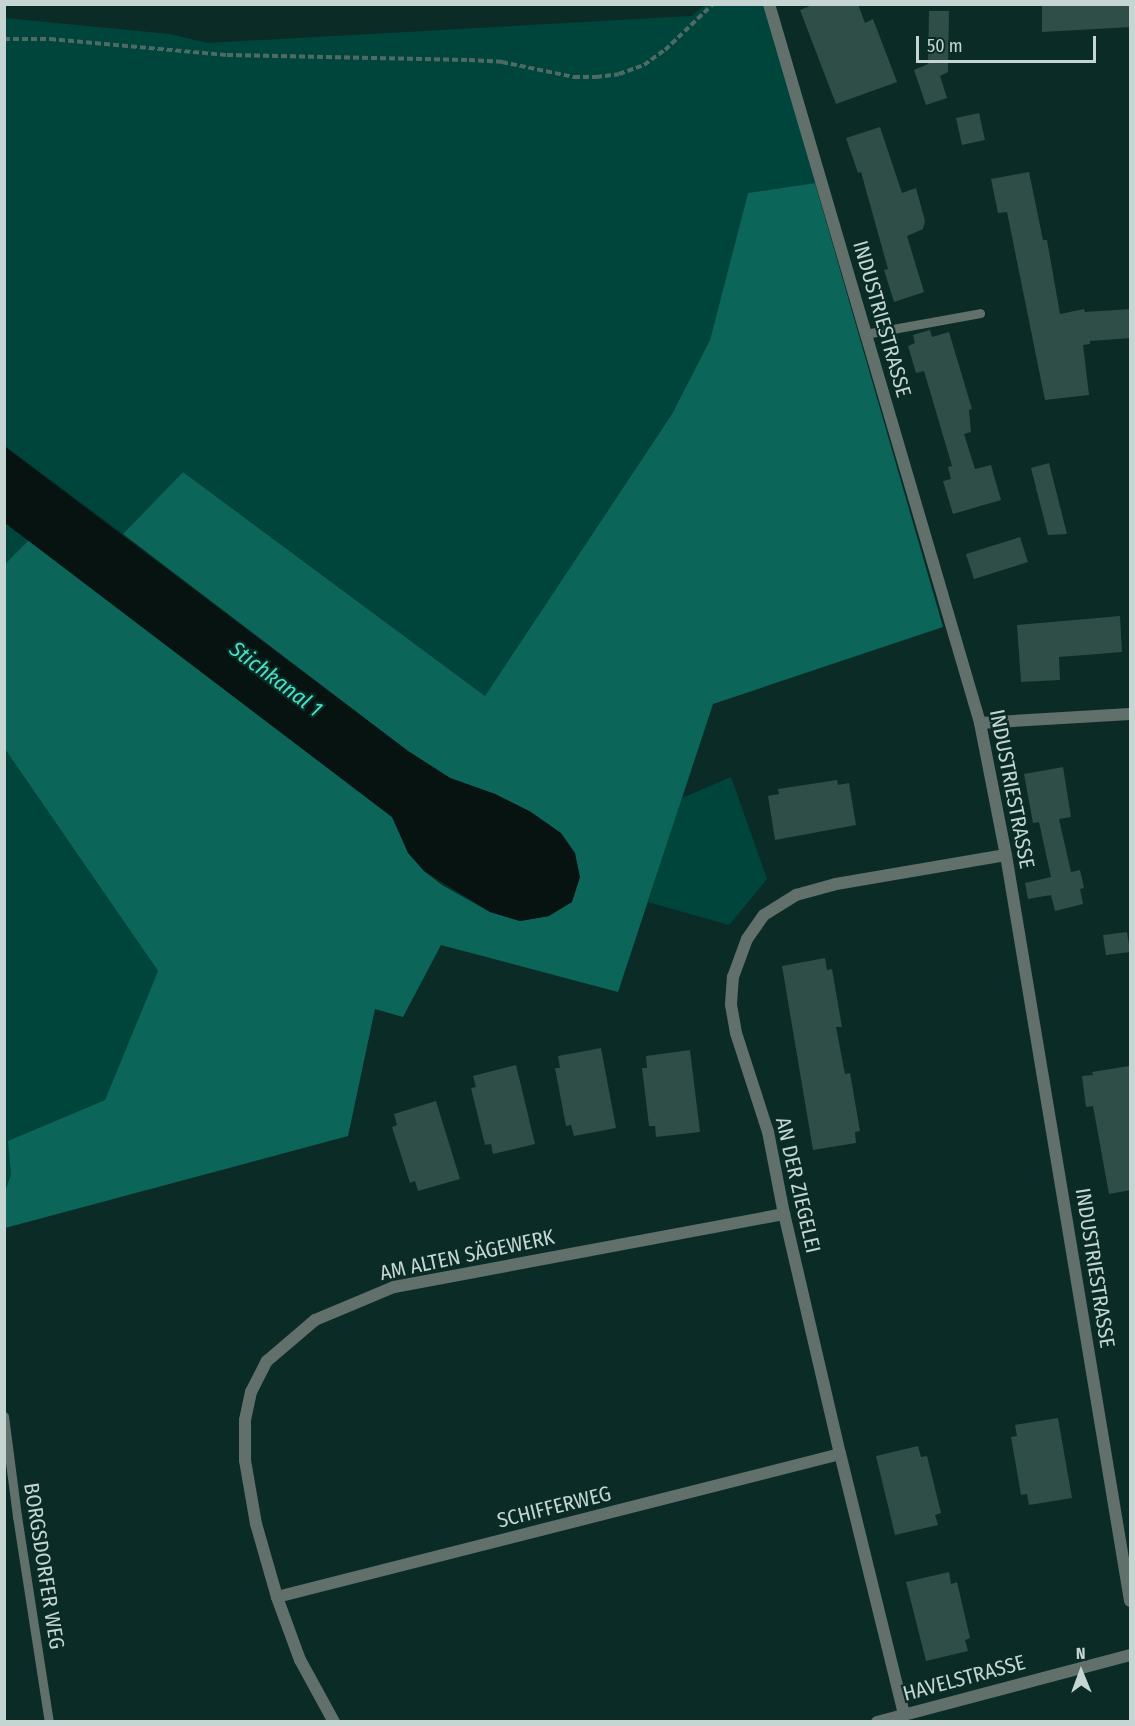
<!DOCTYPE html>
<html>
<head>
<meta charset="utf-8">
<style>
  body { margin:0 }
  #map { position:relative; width:1135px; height:1726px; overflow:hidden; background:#0b2c26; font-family:"Fira Sans Condensed",sans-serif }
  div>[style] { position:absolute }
  .green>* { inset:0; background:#00453b }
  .forest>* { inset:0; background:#0b6659 }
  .water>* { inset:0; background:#061310 }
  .building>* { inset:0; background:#2e4e47 }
  .path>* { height:4px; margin-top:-2px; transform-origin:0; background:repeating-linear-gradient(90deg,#4f6a65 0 6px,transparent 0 9px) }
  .service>* { height:9px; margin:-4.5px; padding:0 4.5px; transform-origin:4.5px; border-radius:4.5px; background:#62706c }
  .minor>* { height:12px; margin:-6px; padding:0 6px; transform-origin:6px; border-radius:6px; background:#62706c }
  span { translate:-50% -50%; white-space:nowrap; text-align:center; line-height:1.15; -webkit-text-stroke:4.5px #0b2c26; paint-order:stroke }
  .street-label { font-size:21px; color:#c5d6d2 }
  .water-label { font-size:22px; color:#48dfc6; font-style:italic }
  .frame { position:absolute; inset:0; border:6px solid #c5d6d2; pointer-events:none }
  .north { position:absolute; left:1051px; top:1642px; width:60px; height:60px; -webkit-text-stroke:4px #0b2c26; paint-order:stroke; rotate:359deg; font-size:16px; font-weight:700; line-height:24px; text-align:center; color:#c5d6d2 }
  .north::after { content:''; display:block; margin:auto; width:21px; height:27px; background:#c5d6d2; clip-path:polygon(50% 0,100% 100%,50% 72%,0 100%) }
  .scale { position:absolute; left:916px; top:36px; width:180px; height:27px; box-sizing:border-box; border:3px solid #c5d6d2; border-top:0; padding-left:8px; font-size:18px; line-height:21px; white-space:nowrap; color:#c5d6d2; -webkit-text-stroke:4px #0b2c26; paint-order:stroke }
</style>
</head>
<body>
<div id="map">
  <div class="green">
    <div style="clip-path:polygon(705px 5px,765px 5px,815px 183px,748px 193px,710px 340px,672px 414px,485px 696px,183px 472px,123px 534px,5px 446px,4px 18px,170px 34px,207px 43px,692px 16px)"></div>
    <div style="clip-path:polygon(5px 523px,29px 540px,5px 564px)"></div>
    <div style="clip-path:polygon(5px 749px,158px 971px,105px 1100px,9px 1141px,11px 1174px,5px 1192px)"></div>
    <div style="clip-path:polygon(731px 777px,767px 879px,729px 925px,648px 902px,682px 798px)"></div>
  </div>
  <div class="forest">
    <div style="clip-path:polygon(815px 183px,943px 627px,713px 704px,618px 992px,441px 945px,403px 1017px,375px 1009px,348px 1136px,5px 1228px,5px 1192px,11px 1174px,8px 1141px,105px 1100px,158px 971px,5px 749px,5px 564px,29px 540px,392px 817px,424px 871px,442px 885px,490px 912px,520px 921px,549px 916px,531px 812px,495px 794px,450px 778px,408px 751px,123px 534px,183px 472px,485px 696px,672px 414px,710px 340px,748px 193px)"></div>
  </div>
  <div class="water">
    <div style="clip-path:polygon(4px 446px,408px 751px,450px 778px,495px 794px,531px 812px,561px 833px,575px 853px,580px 877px,572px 902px,549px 916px,520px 921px,490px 912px,424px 871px,408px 853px,392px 817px,5px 523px)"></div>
  </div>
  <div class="building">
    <div style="clip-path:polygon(815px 4px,858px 4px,865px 23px,873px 19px,897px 82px,836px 104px,800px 10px)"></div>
    <div style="clip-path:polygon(1042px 4px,1131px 4px,1131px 27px,1042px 32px)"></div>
    <div style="clip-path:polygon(929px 11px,949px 11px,948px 72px,940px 76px,947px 98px,926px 105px,914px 70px,928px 64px)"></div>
    <div style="clip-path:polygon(979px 113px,985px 140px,962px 145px,956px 118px)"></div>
    <div style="clip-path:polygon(880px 127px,902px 193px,916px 188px,925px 221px,923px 229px,907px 236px,924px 292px,894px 302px,884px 270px,888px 269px,861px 172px,858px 173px,846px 138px)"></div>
    <div style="clip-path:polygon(1029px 172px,1043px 240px,1047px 240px,1060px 314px,1084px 309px,1085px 312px,1131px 309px,1131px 338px,1090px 341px,1090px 344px,1083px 345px,1089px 395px,1045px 400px,1007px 212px,998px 213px,991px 179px)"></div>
    <div style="clip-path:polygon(930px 330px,932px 337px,949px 332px,972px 409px,969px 410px,971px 432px,964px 434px,975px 469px,991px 465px,1001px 500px,953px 514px,943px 481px,951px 479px,948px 467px,952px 466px,924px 371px,916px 373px,908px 346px,915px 343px,913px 335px)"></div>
    <div style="clip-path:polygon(1049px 463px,1067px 534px,1048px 535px,1031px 468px)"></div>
    <div style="clip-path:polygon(1020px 537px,1028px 562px,974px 579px,966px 554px)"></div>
    <div style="clip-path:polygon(1120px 616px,1122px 652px,1059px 657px,1060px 680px,1021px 682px,1017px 625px)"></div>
    <div style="clip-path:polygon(1063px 767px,1071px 817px,1059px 819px,1071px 872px,1080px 870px,1084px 888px,1080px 889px,1083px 904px,1055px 911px,1051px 895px,1028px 899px,1025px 883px,1051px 877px,1039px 822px,1033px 823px,1024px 774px)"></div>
    <div style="clip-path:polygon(837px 780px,838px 785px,849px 783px,856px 825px,775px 840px,768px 796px,779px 794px,778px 789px)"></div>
    <div style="clip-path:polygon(1127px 932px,1130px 952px,1106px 955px,1103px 935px)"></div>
    <div style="clip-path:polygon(825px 958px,827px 970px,832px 969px,842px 1027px,836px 1027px,845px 1074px,850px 1073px,860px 1131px,855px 1132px,856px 1143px,813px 1150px,782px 966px)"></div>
    <div style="clip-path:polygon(601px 1048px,616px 1128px,574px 1136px,571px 1125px,566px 1126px,555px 1068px,560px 1068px,558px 1056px)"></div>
    <div style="clip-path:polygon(690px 1050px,700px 1132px,656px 1137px,655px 1126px,649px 1126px,642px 1068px,647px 1068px,646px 1056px)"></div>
    <div style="clip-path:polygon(516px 1065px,535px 1144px,493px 1154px,491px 1144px,485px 1145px,471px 1088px,476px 1087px,473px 1076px)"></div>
    <div style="clip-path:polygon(1129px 1066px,1131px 1190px,1109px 1194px,1093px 1106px,1086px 1107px,1082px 1076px,1093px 1075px,1092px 1072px)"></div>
    <div style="clip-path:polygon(436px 1101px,460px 1179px,418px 1191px,415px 1181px,410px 1183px,392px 1127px,397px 1125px,394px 1114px)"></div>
    <div style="clip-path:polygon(1058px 1418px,1072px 1498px,1029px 1505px,1027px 1494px,1021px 1495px,1011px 1437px,1017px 1436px,1015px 1425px)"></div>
    <div style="clip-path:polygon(918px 1446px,921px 1457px,927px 1456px,941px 1513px,935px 1515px,938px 1525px,895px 1535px,876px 1456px)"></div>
    <div style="clip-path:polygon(949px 1572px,951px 1584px,957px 1582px,970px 1638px,965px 1640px,968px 1651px,926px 1661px,906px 1582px)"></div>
  </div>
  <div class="path">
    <div style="left:4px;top:39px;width:46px"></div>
    <div style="left:50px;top:39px;width:178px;rotate:5.2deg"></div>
    <div style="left:227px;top:55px;width:242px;rotate:1.2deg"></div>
    <div style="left:469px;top:60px;width:33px;rotate:3deg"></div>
    <div style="left:502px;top:62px;width:74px;rotate:11.8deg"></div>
    <div style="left:574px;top:77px;width:22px"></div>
    <div style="left:596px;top:77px;width:23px;rotate:-7deg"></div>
    <div style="left:619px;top:74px;width:27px;rotate:-20deg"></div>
    <div style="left:644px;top:65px;width:26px;rotate:-36deg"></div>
    <div style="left:665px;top:50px;width:66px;rotate:-43.8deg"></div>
  </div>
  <div class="service">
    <div style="left:865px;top:334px;width:117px;rotate:-10.3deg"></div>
    <div style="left:4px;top:1416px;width:101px;rotate:82.6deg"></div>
    <div style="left:17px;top:1516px;width:208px;rotate:81.2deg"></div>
  </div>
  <div class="minor">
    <div style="left:769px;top:4px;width:749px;rotate:73.64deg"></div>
    <div style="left:980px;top:723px;width:135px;rotate:78.9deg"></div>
    <div style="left:1006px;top:855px;width:756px;rotate:80.56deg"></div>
    <div style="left:980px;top:723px;width:150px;rotate:-3.4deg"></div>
    <div style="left:277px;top:1597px;width:581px;rotate:-14.25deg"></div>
    <div style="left:904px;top:1714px;width:268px;rotate:-103.8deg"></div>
    <div style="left:840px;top:1454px;width:246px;rotate:-103.1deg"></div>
    <div style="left:784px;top:1214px;width:84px;rotate:-101deg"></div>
    <div style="left:768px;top:1132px;width:104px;rotate:-107.9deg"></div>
    <div style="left:736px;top:1033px;width:29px;rotate:-100deg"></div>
    <div style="left:731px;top:1004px;width:27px;rotate:-86deg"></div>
    <div style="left:733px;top:977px;width:40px;rotate:-69.8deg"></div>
    <div style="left:747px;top:939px;width:29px;rotate:-55deg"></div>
    <div style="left:764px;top:915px;width:38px;rotate:-32deg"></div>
    <div style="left:796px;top:895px;width:41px;rotate:-15.4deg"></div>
    <div style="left:836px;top:884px;width:172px;rotate:-9.7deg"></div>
    <div style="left:334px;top:1722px;width:71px;rotate:-118.7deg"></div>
    <div style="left:300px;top:1660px;width:67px;rotate:-110.1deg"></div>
    <div style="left:277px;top:1597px;width:76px;rotate:-106deg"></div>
    <div style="left:256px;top:1524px;width:65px;rotate:-99.8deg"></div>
    <div style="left:245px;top:1460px;width:40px;rotate:-90deg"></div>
    <div style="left:245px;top:1420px;width:29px;rotate:-78deg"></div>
    <div style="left:251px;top:1392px;width:35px;rotate:-63deg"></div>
    <div style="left:267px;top:1361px;width:63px;rotate:-40.5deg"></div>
    <div style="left:315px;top:1320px;width:86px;rotate:-22.7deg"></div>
    <div style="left:394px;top:1287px;width:397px;rotate:-10.6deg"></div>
    <div style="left:877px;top:1722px;width:262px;rotate:-14.8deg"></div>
  </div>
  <div class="street-label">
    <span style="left:882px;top:319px;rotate:74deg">INDUSTRIESTRASSE</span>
    <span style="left:1012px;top:789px;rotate:79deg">INDUSTRIESTRASSE</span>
    <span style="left:798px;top:1185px;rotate:77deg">AN DER ZIEGELEI</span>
    <span style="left:467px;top:1255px;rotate:-12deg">AM ALTEN SÄGEWERK</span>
    <span style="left:1095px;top:1268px;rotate:81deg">INDUSTRIESTRASSE</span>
    <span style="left:554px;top:1507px;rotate:-14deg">SCHIFFERWEG</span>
    <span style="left:44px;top:1566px;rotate:81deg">BORGSDORFER WEG</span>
    <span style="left:964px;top:1678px;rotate:-15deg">HAVELSTRASSE</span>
  </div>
  <div class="water-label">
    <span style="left:276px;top:679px;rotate:37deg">Stichkanal 1</span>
  </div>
  <div class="frame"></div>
  <div class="north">N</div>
  <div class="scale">50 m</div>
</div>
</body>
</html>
